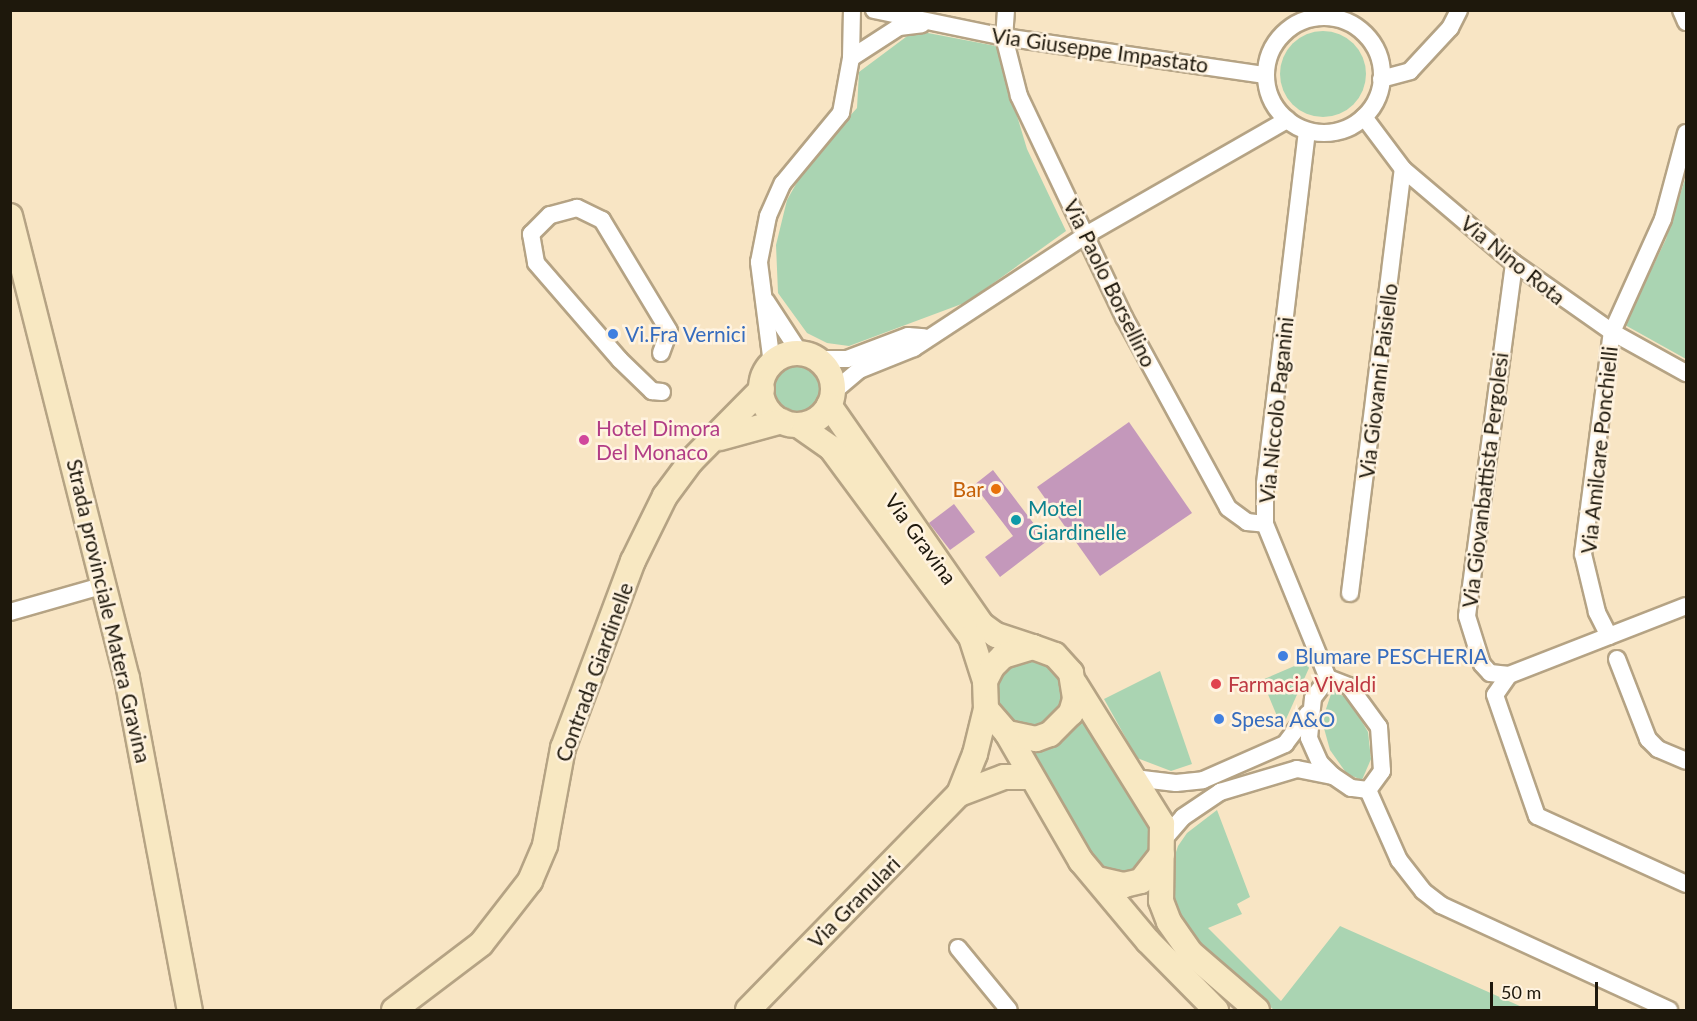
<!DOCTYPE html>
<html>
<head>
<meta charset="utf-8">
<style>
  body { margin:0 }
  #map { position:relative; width:1697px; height:1021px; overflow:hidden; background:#f8e5c4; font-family:Lato,sans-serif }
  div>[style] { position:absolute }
  .green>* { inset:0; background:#aad4b2 }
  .round { border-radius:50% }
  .building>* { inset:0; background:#c498bb }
  .roads { filter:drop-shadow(2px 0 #b5a384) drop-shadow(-2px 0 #b5a384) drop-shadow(0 2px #b5a384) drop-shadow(0 -2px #b5a384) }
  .street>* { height:16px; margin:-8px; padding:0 8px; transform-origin:8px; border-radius:8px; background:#fff }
  .street>.ring { margin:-8px; padding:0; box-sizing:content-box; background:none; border:16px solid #fff; border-radius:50% }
  .secondary>* { height:24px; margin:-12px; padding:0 12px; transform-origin:12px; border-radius:12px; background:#f8e8c2 }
  .secondary>.ring { margin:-12px; padding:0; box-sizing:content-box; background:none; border:24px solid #f8e8c2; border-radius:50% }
  .dots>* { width:16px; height:16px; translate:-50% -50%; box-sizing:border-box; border:3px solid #fff3e0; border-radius:50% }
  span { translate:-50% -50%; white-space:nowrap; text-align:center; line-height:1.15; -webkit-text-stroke:5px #fff3e0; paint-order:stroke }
  .street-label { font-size:21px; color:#1e180c }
  .shop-label { font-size:21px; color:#366cbe }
  .left { translate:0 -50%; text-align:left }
  .hotel-label { font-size:21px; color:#b23c85 }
  .food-label { font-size:21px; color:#c56008 }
  .right { translate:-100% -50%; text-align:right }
  .culture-label { font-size:21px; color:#0d838f }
  .health-label { font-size:21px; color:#be3a42 }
  .frame { position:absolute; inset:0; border:12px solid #1e180c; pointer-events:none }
  .scale { position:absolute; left:1490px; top:982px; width:108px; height:27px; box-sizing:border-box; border:3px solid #1e180c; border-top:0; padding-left:8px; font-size:18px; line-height:21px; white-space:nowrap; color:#1e180c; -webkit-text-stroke:4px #fff3e0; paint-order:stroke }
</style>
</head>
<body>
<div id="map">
  <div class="green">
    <div class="round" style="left:1280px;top:31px;width:86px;height:86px"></div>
    <div style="clip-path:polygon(928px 33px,996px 46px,1027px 149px,1066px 231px,967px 302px,849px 346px,827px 343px,807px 333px,778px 293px,776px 245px,787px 200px,809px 161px,857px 108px,859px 72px,910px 34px)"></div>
    <div style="clip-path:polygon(1686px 176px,1686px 359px,1625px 325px,1666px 239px)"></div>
    <div class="round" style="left:770px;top:361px;width:56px;height:56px"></div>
    <div class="round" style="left:995px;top:659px;width:70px;height:70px"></div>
    <div style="clip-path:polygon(1306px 661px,1309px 668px,1282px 728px,1262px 680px)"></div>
    <div style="clip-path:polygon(1160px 671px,1192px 764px,1171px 771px,1137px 758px,1104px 699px)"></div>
    <div style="clip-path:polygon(1332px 691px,1348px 698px,1368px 732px,1371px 759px,1362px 780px,1347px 774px,1330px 750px,1322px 721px)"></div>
    <div style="clip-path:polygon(1081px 705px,1155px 828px,1151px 853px,1134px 872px,1122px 876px,1103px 873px,1090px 859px,1021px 745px)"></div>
    <div style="clip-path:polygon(1217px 810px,1250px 897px,1237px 904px,1242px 914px,1208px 928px,1281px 1001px,1340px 926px,1529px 1010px,1274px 1010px,1196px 941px,1176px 905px,1170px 870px,1178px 846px,1187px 833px)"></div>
  </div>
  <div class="building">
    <div style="clip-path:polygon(1129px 422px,1192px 513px,1100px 576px,1037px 487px)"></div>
    <div style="clip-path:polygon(993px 470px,1047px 541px,1000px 577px,985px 557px,1013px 536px,974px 485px)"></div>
    <div style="clip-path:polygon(954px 504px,975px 532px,950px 550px,929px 523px)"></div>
  </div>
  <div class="roads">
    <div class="street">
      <div style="left:874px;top:10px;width:133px;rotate:11.7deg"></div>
      <div style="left:1004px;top:37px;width:264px;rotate:8.3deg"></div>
      <div style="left:1006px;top:10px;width:27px;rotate:94deg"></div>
      <div style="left:1004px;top:37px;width:61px;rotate:75.7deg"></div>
      <div style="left:1019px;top:96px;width:245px;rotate:64.6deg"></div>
      <div style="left:1124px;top:317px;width:217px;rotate:61.4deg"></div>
      <div style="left:1228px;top:508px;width:24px;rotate:36deg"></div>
      <div style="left:1247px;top:522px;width:18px;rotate:6deg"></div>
      <div style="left:1681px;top:10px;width:13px;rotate:67deg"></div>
      <div class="ring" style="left:1266px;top:17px;width:100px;height:100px"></div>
      <div style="left:851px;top:58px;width:57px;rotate:-32.9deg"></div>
      <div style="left:899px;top:27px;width:23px;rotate:-7deg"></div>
      <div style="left:1381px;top:79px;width:30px;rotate:-15deg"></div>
      <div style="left:1410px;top:71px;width:59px;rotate:-47.1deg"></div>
      <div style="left:1450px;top:28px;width:20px;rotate:-63deg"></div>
      <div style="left:1364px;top:117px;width:65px;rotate:53.1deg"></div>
      <div style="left:1403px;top:169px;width:145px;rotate:40.3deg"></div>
      <div style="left:1514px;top:263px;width:120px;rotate:35.1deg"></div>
      <div style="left:1612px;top:332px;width:85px;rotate:29deg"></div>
      <div style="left:1307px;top:131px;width:355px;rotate:96.8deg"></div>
      <div style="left:1265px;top:484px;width:40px;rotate:90deg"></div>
      <div style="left:1265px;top:524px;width:166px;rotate:67.8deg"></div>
      <div style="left:766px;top:301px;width:62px;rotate:56.8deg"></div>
      <div style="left:661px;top:353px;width:23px;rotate:-70deg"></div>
      <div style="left:669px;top:331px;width:130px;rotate:-121.1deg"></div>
      <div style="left:602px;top:220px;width:28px;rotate:-154deg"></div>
      <div style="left:577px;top:208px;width:28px;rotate:165deg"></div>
      <div style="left:550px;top:215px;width:27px;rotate:135deg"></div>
      <div style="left:531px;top:234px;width:29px;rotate:80deg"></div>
      <div style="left:536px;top:263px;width:128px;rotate:49.1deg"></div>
      <div style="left:620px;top:360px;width:45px;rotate:44.1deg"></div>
      <div style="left:652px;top:391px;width:10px;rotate:6deg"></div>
      <div style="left:816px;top:359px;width:31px"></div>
      <div style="left:847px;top:359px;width:65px;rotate:-20.7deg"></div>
      <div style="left:908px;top:336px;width:16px;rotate:4deg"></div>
      <div style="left:772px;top:364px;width:103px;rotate:-97.3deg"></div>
      <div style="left:759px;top:262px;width:47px;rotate:-78.9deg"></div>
      <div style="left:768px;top:216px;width:36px;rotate:-66deg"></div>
      <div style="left:783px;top:183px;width:91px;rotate:-50.4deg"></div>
      <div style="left:841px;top:113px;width:56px;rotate:-79.7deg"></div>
      <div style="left:851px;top:58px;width:48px;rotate:-88.8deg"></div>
      <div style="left:833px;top:392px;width:34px;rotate:-40deg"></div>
      <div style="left:859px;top:370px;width:59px;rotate:-21.8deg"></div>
      <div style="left:914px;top:348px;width:206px;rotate:-33.3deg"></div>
      <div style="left:1086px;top:235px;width:232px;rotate:-29.8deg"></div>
      <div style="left:1350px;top:593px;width:427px;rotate:-82.9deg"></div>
      <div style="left:1686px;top:606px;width:190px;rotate:158.7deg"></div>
      <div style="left:1509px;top:675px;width:24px;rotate:125deg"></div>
      <div style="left:1495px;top:695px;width:128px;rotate:70.9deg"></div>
      <div style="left:1537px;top:816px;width:164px;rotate:24.5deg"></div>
      <div style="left:10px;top:612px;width:99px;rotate:-15.9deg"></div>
      <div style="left:1609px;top:636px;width:27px;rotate:-117deg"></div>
      <div style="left:1597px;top:612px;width:60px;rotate:-103.6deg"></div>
      <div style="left:1583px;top:554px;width:224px;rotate:-82.6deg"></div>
      <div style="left:1612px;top:332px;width:124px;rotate:-65.7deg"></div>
      <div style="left:1663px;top:219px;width:89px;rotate:-75deg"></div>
      <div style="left:1617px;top:659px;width:86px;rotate:68.8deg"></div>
      <div style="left:1648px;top:739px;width:14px;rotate:45deg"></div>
      <div style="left:1658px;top:749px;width:30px;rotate:23deg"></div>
      <div style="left:1509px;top:675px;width:19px;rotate:-174deg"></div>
      <div style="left:1490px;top:673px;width:12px;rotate:-132deg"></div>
      <div style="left:1482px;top:664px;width:50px;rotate:-107.4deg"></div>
      <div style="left:1467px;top:616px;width:356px;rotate:-82.4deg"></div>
      <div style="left:1328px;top:678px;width:22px;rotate:21deg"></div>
      <div style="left:1349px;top:686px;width:51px;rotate:53.8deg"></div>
      <div style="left:1379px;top:727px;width:44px;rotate:86.1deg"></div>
      <div style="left:1382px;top:771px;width:24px;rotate:126deg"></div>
      <div style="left:1368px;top:790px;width:17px;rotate:-173deg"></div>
      <div style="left:1351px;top:788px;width:22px;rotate:-146deg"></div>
      <div style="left:1333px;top:776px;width:18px;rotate:-135deg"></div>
      <div style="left:1320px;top:763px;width:27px;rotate:-114deg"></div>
      <div style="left:1309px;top:738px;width:40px;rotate:-84.3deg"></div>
      <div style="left:1313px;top:698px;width:25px;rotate:-53deg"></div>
      <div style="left:1134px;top:778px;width:42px;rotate:6.8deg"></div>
      <div style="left:1176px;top:783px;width:27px;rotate:-6deg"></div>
      <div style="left:1203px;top:780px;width:90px;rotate:-23.7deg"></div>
      <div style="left:1285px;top:744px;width:38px;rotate:-53deg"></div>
      <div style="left:1368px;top:790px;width:77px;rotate:66.1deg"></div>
      <div style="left:1399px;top:860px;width:39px;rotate:52deg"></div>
      <div style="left:1423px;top:891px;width:23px;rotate:38deg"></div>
      <div style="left:1441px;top:905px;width:251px;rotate:24.7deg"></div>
      <div style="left:1164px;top:839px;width:29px;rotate:-49deg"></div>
      <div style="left:1183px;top:817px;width:45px;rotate:-34deg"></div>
      <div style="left:1220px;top:792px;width:80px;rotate:-16.6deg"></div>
      <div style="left:1297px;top:769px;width:37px;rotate:11deg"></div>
      <div style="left:958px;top:948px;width:80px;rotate:50.6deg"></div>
    </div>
    <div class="secondary">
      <div style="left:10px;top:216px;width:477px;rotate:75.8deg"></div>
      <div style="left:127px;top:678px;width:338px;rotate:79.3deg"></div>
      <div class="ring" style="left:761px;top:353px;width:48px;height:48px"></div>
      <div style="left:829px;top:405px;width:268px;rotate:55.2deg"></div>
      <div style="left:982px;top:625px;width:17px;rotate:36deg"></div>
      <div style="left:996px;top:635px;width:39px;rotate:18deg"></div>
      <div style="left:798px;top:425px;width:40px;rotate:34.9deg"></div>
      <div style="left:831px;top:448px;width:235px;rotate:53.5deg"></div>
      <div style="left:971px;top:637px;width:46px;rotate:72.3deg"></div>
      <div style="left:720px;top:438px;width:64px;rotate:-15.3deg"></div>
      <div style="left:1075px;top:684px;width:165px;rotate:58.1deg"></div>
      <div style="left:1162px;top:824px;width:77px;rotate:90.7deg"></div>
      <div style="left:1161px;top:901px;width:22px;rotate:69deg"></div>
      <div style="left:1169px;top:922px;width:38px;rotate:55deg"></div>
      <div style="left:1191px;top:953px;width:87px;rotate:40.8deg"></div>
      <div style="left:1007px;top:733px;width:148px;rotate:60deg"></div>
      <div style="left:1081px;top:861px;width:104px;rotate:50.1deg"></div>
      <div style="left:1148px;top:941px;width:97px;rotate:45.4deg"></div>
      <div style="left:959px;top:794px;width:48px;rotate:-20.7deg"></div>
      <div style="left:1004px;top:777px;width:25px"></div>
      <div style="left:1097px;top:879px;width:28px;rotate:13deg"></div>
      <div style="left:1124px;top:885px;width:17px;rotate:-13deg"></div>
      <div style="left:1141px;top:881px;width:34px;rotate:-52deg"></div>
      <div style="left:394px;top:1010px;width:109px;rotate:-37.2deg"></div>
      <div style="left:481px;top:944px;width:80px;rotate:-52.1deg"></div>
      <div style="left:530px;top:881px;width:39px;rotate:-67deg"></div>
      <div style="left:545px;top:845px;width:99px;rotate:-79.5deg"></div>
      <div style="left:563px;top:748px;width:200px;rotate:-69.5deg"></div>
      <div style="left:633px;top:561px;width:72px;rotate:-63.8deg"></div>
      <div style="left:665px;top:496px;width:44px;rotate:-53.4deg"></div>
      <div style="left:691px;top:461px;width:101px;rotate:-45.4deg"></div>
      <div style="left:748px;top:1010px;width:302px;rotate:-45.7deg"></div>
      <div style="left:959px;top:794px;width:43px;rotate:-68.2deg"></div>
      <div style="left:975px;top:754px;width:46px;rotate:-76.3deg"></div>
      <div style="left:986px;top:709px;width:28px;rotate:-92deg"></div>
      <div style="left:985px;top:681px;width:16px;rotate:-63deg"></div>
      <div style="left:992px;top:667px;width:16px;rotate:-45deg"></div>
      <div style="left:1003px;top:656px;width:31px;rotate:-17deg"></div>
      <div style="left:1033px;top:647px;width:23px;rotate:20deg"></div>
      <div style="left:1055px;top:655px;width:24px;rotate:48deg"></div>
      <div style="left:1071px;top:673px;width:26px;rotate:81deg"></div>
      <div style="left:1075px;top:699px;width:15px;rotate:106deg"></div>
      <div style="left:1071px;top:713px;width:30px;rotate:135deg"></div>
      <div style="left:1050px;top:734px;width:15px;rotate:160deg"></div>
      <div style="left:1036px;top:739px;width:30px;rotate:-168deg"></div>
      <div style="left:1007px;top:733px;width:32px;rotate:-131deg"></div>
    </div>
  </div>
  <div class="dots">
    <div style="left:613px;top:334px;background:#3f7fe0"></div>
    <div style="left:584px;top:440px;background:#d1479c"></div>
    <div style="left:996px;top:489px;background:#e8710a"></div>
    <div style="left:1016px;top:520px;background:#0f9aa8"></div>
    <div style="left:1283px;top:656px;background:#3f7fe0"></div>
    <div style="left:1216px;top:684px;background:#e0444e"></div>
    <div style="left:1219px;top:719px;background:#3f7fe0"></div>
  </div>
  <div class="street-label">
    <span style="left:1100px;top:50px;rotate:8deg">Via Giuseppe Impastato</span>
    <span style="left:1513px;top:260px;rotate:39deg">Via Nino Rota</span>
    <span style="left:1110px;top:283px;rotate:64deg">Via Paolo Borsellino</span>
    <span style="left:1378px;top:381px;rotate:-83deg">Via Giovanni Paisiello</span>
    <span style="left:1276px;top:410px;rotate:-84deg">Via Niccolò Paganini</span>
    <span style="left:1599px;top:450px;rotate:-84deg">Via Amilcare Ponchielli</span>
    <span style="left:1485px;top:480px;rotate:-83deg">Via Giovanbattista Pergolesi</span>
    <span style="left:921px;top:539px;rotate:54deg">Via Gravina</span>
    <span style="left:109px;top:611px;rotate:77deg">Strada provinciale Matera Gravina</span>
    <span style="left:594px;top:672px;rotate:-70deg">Contrada Giardinelle</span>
    <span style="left:854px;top:902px;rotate:-45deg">Via Granulari</span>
  </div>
  <div class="shop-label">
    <span class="left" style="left:625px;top:334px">Vi.Fra Vernici</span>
    <span class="left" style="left:1295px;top:656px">Blumare PESCHERIA</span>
    <span class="left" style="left:1231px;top:719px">Spesa A&amp;O</span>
  </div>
  <div class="hotel-label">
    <span class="left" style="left:596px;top:440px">Hotel Dimora<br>Del Monaco</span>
  </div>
  <div class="food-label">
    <span class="right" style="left:984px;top:489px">Bar</span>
  </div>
  <div class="culture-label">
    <span class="left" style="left:1028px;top:520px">Motel<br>Giardinelle</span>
  </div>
  <div class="health-label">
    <span class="left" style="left:1228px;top:684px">Farmacia Vivaldi</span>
  </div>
  <div class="frame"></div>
  <div class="scale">50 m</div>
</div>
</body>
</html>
